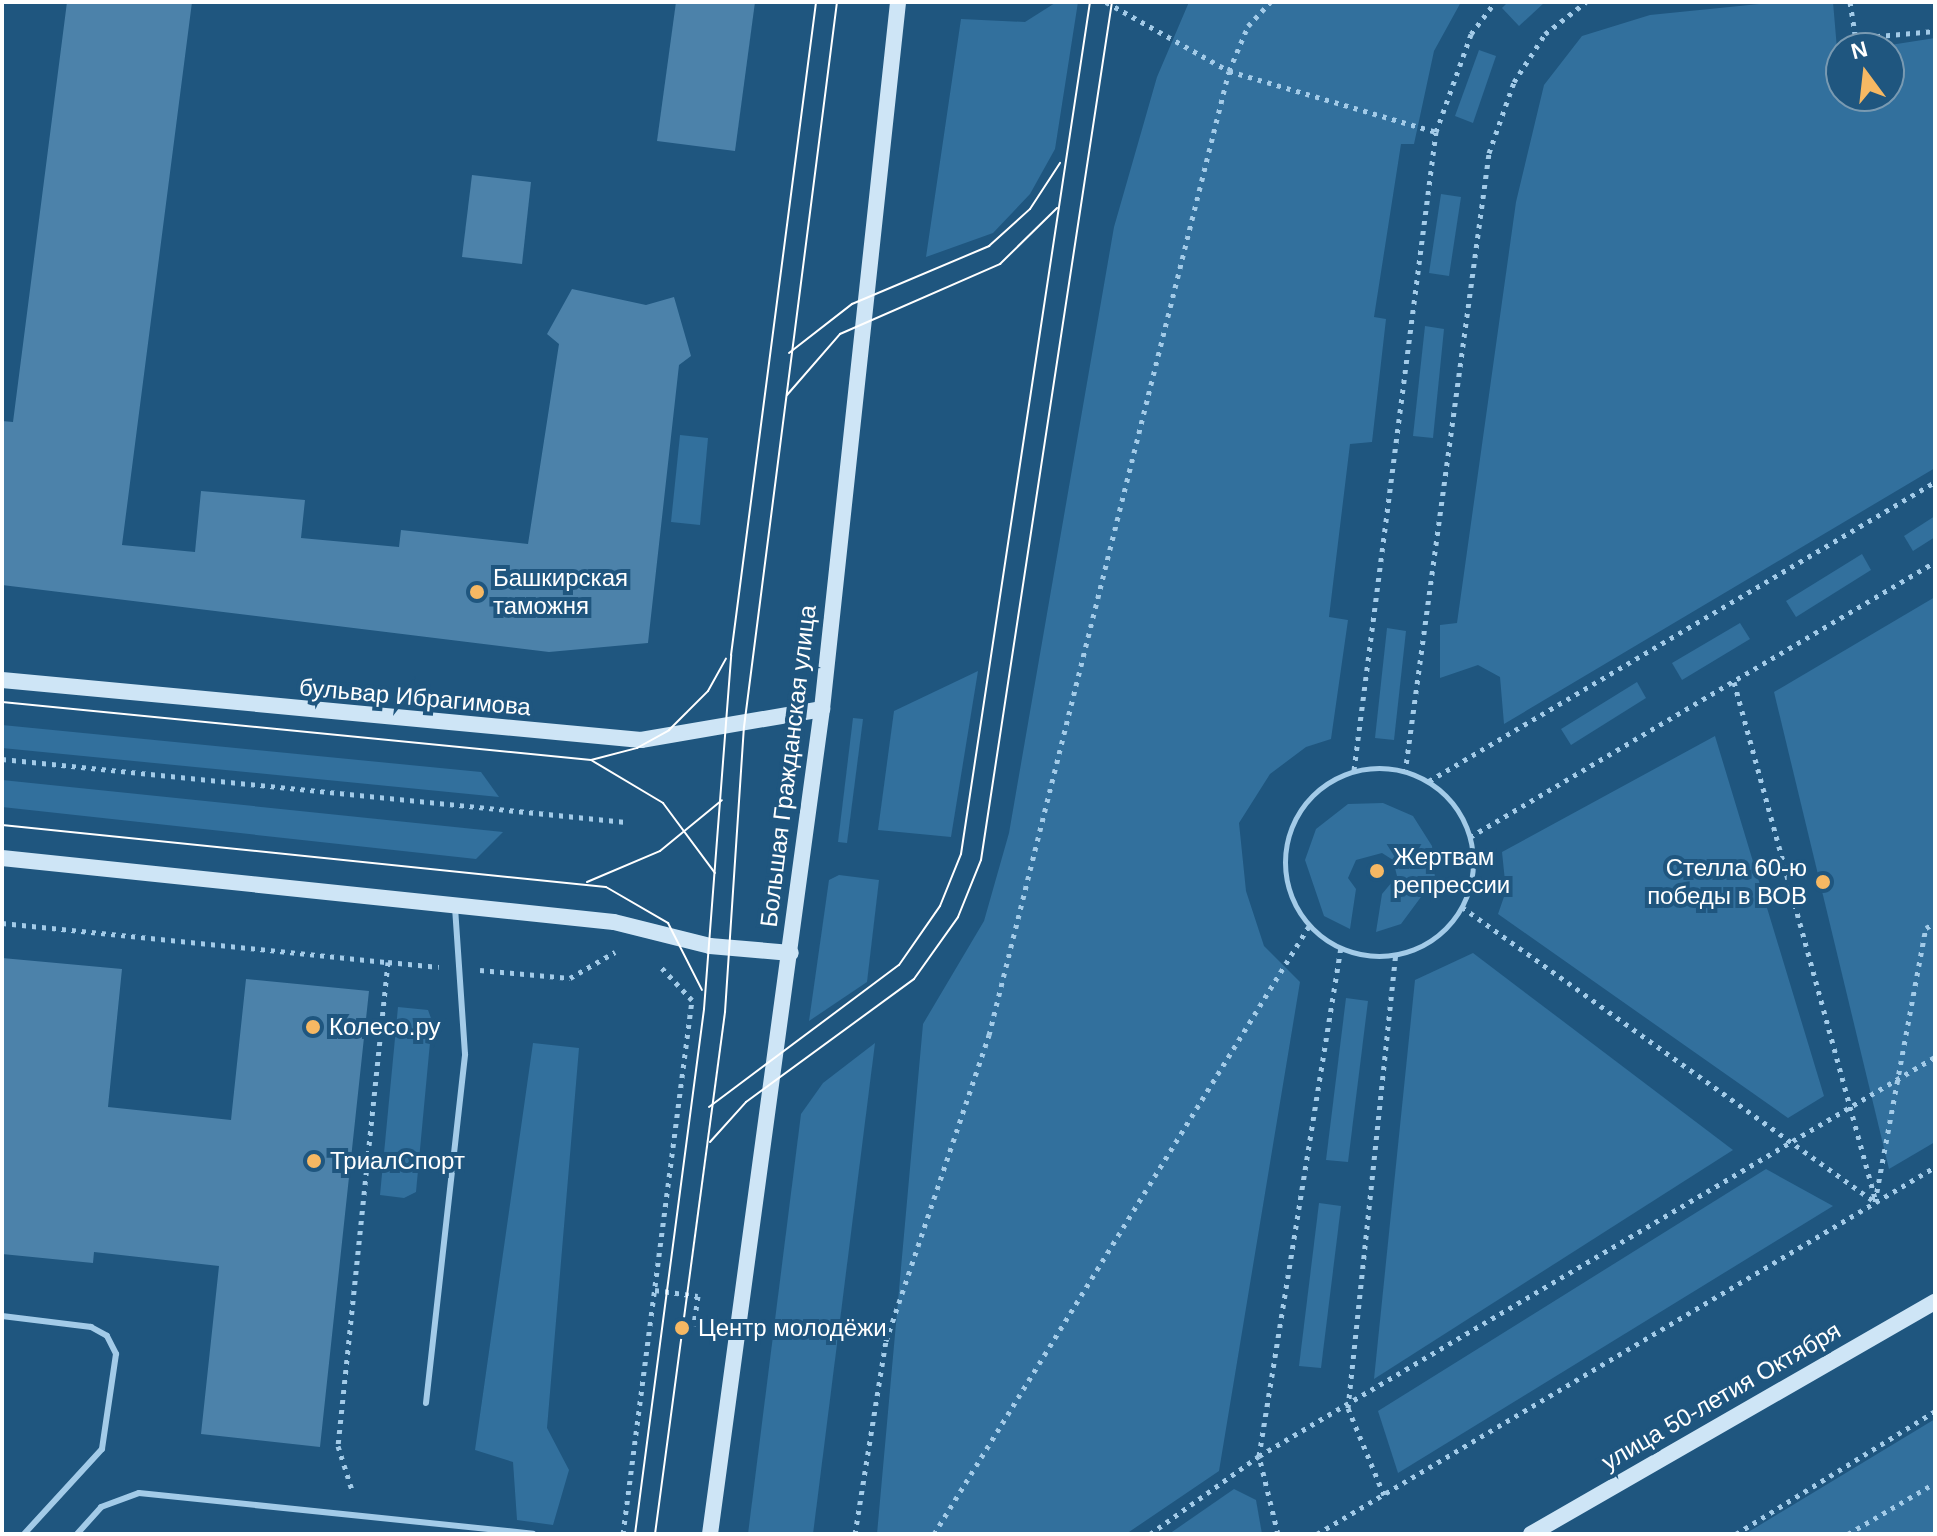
<!DOCTYPE html>
<html>
<head>
<meta charset="utf-8">
<style>
  body { margin:0 }
  #map { position:relative; width:1937px; height:1536px; overflow:hidden; background:#1f567f; font-family:Helvetica,sans-serif }
  div>[style] { position:absolute }
  .green>* { inset:0; background:#32709d }
  .building>* { inset:0; background:#4c82aa }
  .path>* { height:5px; margin-top:-2.5px; transform-origin:0; background:repeating-linear-gradient(90deg,#a3cbe8 0 4px,transparent 0 10px) }
  .path>.ring { margin:-2.5px; padding:0; box-sizing:content-box; background:none; border:5px solid #a3cbe8; border-radius:50% }
  .lane>* { height:6px; margin:-3px; padding:0 3px; transform-origin:3px; border-radius:3px; background:#a3cbe8 }
  .secondary>* { height:16px; margin:-8px; padding:0 8px; transform-origin:8px; border-radius:8px; background:#cee5f6 }
  .tram>* { height:2px; margin:-1px; padding:0 1px; transform-origin:1px; border-radius:1px; background:#fff }
  .dots>* { width:22px; height:22px; translate:-50% -50%; box-sizing:border-box; border:4px solid #1f567f; border-radius:50% }
  span { translate:-50% -50%; white-space:nowrap; text-align:center; line-height:1.15; -webkit-text-stroke:8px #1f567f; paint-order:stroke }
  .poi-label { font-size:24px; color:#fff }
  .left { translate:0 -50%; text-align:left }
  .right { translate:-100% -50%; text-align:right }
  .street-label { font-size:24px; color:#fff }
  .frame { position:absolute; inset:0; border:4px solid #fff; pointer-events:none }
  .north { position:absolute; left:1825px; top:32px; width:80px; height:80px; box-sizing:border-box; background:#1f567f; border:2px solid #799ab2; border-radius:50%; rotate:345deg; font-size:22px; font-weight:700; line-height:32px; text-align:center; color:#fff }
  .north::after { content:''; display:block; margin:auto; width:28px; height:36px; background:#f6b863; clip-path:polygon(50% 0,100% 100%,50% 72%,0 100%) }
</style>
</head>
<body>
<div id="map">
  <div class="green">
    <div style="clip-path:polygon(1078px 2px,1055px 149px,1030px 194px,993px 233px,926px 257px,961px 19px,1025px 22px,1055px 3px)"></div>
    <div style="clip-path:polygon(1189px 2px,1461px 2px,1434px 51px,1414px 144px,1401px 144px,1374px 317px,1386px 319px,1372px 442px,1350px 444px,1329px 617px,1348px 620px,1331px 739px,1306px 747px,1270px 774px,1239px 823px,1246px 891px,1264px 946px,1300px 982px,1219px 1471px,1126px 1534px,877px 1534px,923px 1024px,984px 921px,1009px 833px,1114px 227px,1157px 77px)"></div>
    <div style="clip-path:polygon(1508px 2px,1545px 2px,1519px 26px,1502px 8px)"></div>
    <div style="clip-path:polygon(1779px 2px,1833px 2px,1841px 96px,1889px 96px,1889px 48px,1871px 48px,1935px 38px,1935px 468px,1504px 724px,1500px 677px,1478px 665px,1440px 678px,1440px 625px,1457px 623px,1516px 202px,1544px 85px,1582px 36px,1650px 15px)"></div>
    <div style="clip-path:polygon(1479px 50px,1496px 56px,1473px 123px,1455px 116px)"></div>
    <div style="clip-path:polygon(1441px 194px,1461px 197px,1449px 276px,1429px 273px)"></div>
    <div style="clip-path:polygon(1425px 326px,1444px 329px,1433px 438px,1413px 436px)"></div>
    <div style="clip-path:polygon(680px 435px,708px 438px,700px 525px,671px 522px)"></div>
    <div style="clip-path:polygon(1935px 516px,1935px 537px,1913px 551px,1904px 536px)"></div>
    <div style="clip-path:polygon(1862px 554px,1871px 570px,1796px 617px,1786px 601px)"></div>
    <div style="clip-path:polygon(1935px 597px,1935px 1142px,1889px 1169px,1774px 692px)"></div>
    <div style="clip-path:polygon(1740px 623px,1750px 639px,1682px 680px,1672px 663px)"></div>
    <div style="clip-path:polygon(1387px 628px,1406px 631px,1394px 740px,1375px 738px)"></div>
    <div style="clip-path:polygon(978px 671px,951px 837px,878px 830px,894px 711px)"></div>
    <div style="clip-path:polygon(1637px 682px,1646px 698px,1571px 745px,1561px 729px)"></div>
    <div style="clip-path:polygon(853px 718px,863px 719px,847px 843px,838px 842px)"></div>
    <div style="clip-path:polygon(2px 725px,481px 772px,499px 797px,2px 748px)"></div>
    <div style="clip-path:polygon(1715px 736px,1824px 1096px,1788px 1118px,1498px 914px,1506px 891px,1502px 852px)"></div>
    <div style="clip-path:polygon(2px 780px,503px 832px,476px 859px,2px 807px)"></div>
    <div style="clip-path:polygon(1383px 803px,1413px 816px,1432px 846px,1435px 878px,1401px 924px,1376px 932px,1382px 894px,1397px 876px,1393px 860px,1382px 853px,1356px 860px,1348px 878px,1356px 889px,1350px 929px,1324px 916px,1305px 860px,1316px 829px,1348px 804px)"></div>
    <div style="clip-path:polygon(839px 875px,879px 880px,867px 982px,809px 1021px,829px 880px)"></div>
    <div style="clip-path:polygon(1473px 953px,1733px 1150px,1374px 1379px,1415px 980px)"></div>
    <div style="clip-path:polygon(1346px 998px,1368px 1001px,1348px 1162px,1326px 1160px)"></div>
    <div style="clip-path:polygon(398px 1007px,428px 1010px,432px 1021px,416px 1192px,404px 1198px,380px 1195px)"></div>
    <div style="clip-path:polygon(533px 1043px,579px 1048px,547px 1428px,569px 1470px,553px 1525px,517px 1520px,513px 1462px,475px 1450px)"></div>
    <div style="clip-path:polygon(875px 1043px,813px 1534px,748px 1534px,801px 1114px,823px 1083px)"></div>
    <div style="clip-path:polygon(1766px 1169px,1833px 1206px,1398px 1473px,1378px 1411px)"></div>
    <div style="clip-path:polygon(1319px 1203px,1341px 1206px,1321px 1368px,1299px 1366px)"></div>
    <div style="clip-path:polygon(1935px 1419px,1935px 1534px,1745px 1534px)"></div>
    <div style="clip-path:polygon(1234px 1489px,1256px 1500px,1262px 1534px,1169px 1534px)"></div>
  </div>
  <div class="building">
    <div style="clip-path:polygon(67px 2px,192px 2px,122px 545px,195px 552px,201px 491px,305px 500px,301px 538px,399px 547px,401px 530px,528px 544px,559px 344px,547px 334px,572px 289px,646px 305px,674px 297px,691px 356px,679px 365px,648px 643px,549px 652px,2px 585px,2px 421px,13px 422px)"></div>
    <div style="clip-path:polygon(676px 2px,755px 2px,735px 151px,657px 141px)"></div>
    <div style="clip-path:polygon(472px 175px,531px 182px,522px 264px,462px 257px)"></div>
    <div style="clip-path:polygon(2px 958px,122px 969px,108px 1107px,231px 1120px,246px 979px,369px 991px,320px 1447px,201px 1434px,219px 1266px,94px 1252px,93px 1263px,2px 1254px)"></div>
  </div>
  <div class="path">
    <div style="left:1106px;top:2px;width:141px;rotate:29.3deg"></div>
    <div style="left:1229px;top:71px;width:216px;rotate:16.4deg"></div>
    <div style="left:1850px;top:2px;width:36px;rotate:81deg"></div>
    <div style="left:1856px;top:38px;width:79px;rotate:-5.1deg"></div>
    <div style="left:1734px;top:682px;width:535px;rotate:74.72deg"></div>
    <div style="left:2px;top:759px;width:627px;rotate:5.77deg"></div>
    <div class="ring" style="left:1285px;top:768px;width:183px;height:183px"></div>
    <div style="left:1354px;top:770px;width:643px;rotate:-82.68deg"></div>
    <div style="left:1436px;top:132px;width:104px;rotate:-70.3deg"></div>
    <div style="left:1471px;top:34px;width:40px;rotate:-53deg"></div>
    <div style="left:1405px;top:773px;width:626px;rotate:-82.28deg"></div>
    <div style="left:1489px;top:153px;width:75px;rotate:-70.6deg"></div>
    <div style="left:1514px;top:82px;width:57px;rotate:-57.1deg"></div>
    <div style="left:1545px;top:34px;width:52px;rotate:-38deg"></div>
    <div style="left:1429px;top:781px;width:588px;rotate:-30.58deg"></div>
    <div style="left:1470px;top:837px;width:540px;rotate:-30.6deg"></div>
    <div style="left:1462px;top:907px;width:508px;rotate:35.54deg"></div>
    <div style="left:1875px;top:1202px;width:279px;rotate:-79.5deg"></div>
    <div style="left:1926px;top:928px;width:10px;rotate:-29deg"></div>
    <div style="left:2px;top:923px;width:388px;rotate:5.8deg"></div>
    <div style="left:388px;top:962px;width:487px;rotate:95.9deg"></div>
    <div style="left:338px;top:1446px;width:49px;rotate:72.3deg"></div>
    <div style="left:388px;top:962px;width:51px;rotate:5.6deg"></div>
    <div style="left:480px;top:970px;width:90px;rotate:5.1deg"></div>
    <div style="left:570px;top:978px;width:52px;rotate:-30deg"></div>
    <div style="left:655px;top:1290px;width:43px;rotate:7.9deg"></div>
    <div style="left:698px;top:1296px;width:30px;rotate:98deg"></div>
    <div style="left:1384px;top:1495px;width:94px;rotate:-112.5deg"></div>
    <div style="left:1348px;top:1408px;width:458px;rotate:-84deg"></div>
    <div style="left:623px;top:1534px;width:538px;rotate:-82.64deg"></div>
    <div style="left:692px;top:1000px;width:48px;rotate:-133.3deg"></div>
    <div style="left:855px;top:1534px;width:195px;rotate:-80.9deg"></div>
    <div style="left:886px;top:1341px;width:323px;rotate:-71.4deg"></div>
    <div style="left:989px;top:1035px;width:993px;rotate:-76.02deg"></div>
    <div style="left:1229px;top:71px;width:49px;rotate:-67.1deg"></div>
    <div style="left:1248px;top:26px;width:33px;rotate:-47deg"></div>
    <div style="left:934px;top:1534px;width:714px;rotate:-58.33deg"></div>
    <div style="left:1150px;top:1534px;width:134px;rotate:-35.6deg"></div>
    <div style="left:1259px;top:1456px;width:785px;rotate:-30.55deg"></div>
    <div style="left:1278px;top:1534px;width:80px;rotate:-103.7deg"></div>
    <div style="left:1259px;top:1456px;width:516px;rotate:-80.85deg"></div>
    <div style="left:1317px;top:1534px;width:719px;rotate:-30.7deg"></div>
    <div style="left:1736px;top:1534px;width:234px;rotate:-31.7deg"></div>
    <div style="left:1848px;top:1534px;width:101px;rotate:-30.4deg"></div>
  </div>
  <div class="lane">
    <div style="left:2px;top:1316px;width:90px;rotate:7deg"></div>
    <div style="left:91px;top:1327px;width:18px;rotate:29deg"></div>
    <div style="left:107px;top:1336px;width:20px;rotate:63deg"></div>
    <div style="left:116px;top:1354px;width:96px;rotate:98.4deg"></div>
    <div style="left:102px;top:1449px;width:115px;rotate:132.5deg"></div>
    <div style="left:426px;top:1403px;width:351px;rotate:-83.6deg"></div>
    <div style="left:465px;top:1054px;width:148px;rotate:-93.9deg"></div>
    <div style="left:77px;top:1534px;width:36px;rotate:-48deg"></div>
    <div style="left:101px;top:1507px;width:40px;rotate:-20.2deg"></div>
    <div style="left:139px;top:1493px;width:396px;rotate:5.9deg"></div>
  </div>
  <div class="secondary">
    <div style="left:2px;top:680px;width:642px;rotate:5.36deg"></div>
    <div style="left:641px;top:740px;width:184px;rotate:-9.7deg"></div>
    <div style="left:2px;top:858px;width:615px;rotate:5.97deg"></div>
    <div style="left:614px;top:922px;width:99px;rotate:14deg"></div>
    <div style="left:710px;top:946px;width:81px;rotate:4.9deg"></div>
    <div style="left:710px;top:1534px;width:833px;rotate:-82.27deg"></div>
    <div style="left:822px;top:709px;width:711px;rotate:-83.86deg"></div>
    <div style="left:1531px;top:1534px;width:466px;rotate:-29.9deg"></div>
  </div>
  <div class="tram">
    <div style="left:789px;top:353px;width:80px;rotate:-37.9deg"></div>
    <div style="left:852px;top:304px;width:149px;rotate:-22.9deg"></div>
    <div style="left:989px;top:246px;width:55px;rotate:-42.1deg"></div>
    <div style="left:1030px;top:209px;width:55px;rotate:-56.9deg"></div>
    <div style="left:787px;top:395px;width:81px;rotate:-49deg"></div>
    <div style="left:840px;top:334px;width:175px;rotate:-23.6deg"></div>
    <div style="left:1000px;top:264px;width:80px;rotate:-44.5deg"></div>
    <div style="left:2px;top:702px;width:592px;rotate:5.62deg"></div>
    <div style="left:591px;top:760px;width:48px;rotate:-14.6deg"></div>
    <div style="left:637px;top:748px;width:37px;rotate:-29deg"></div>
    <div style="left:669px;top:730px;width:55px;rotate:-45deg"></div>
    <div style="left:708px;top:691px;width:37px;rotate:-61deg"></div>
    <div style="left:591px;top:760px;width:84px;rotate:30.8deg"></div>
    <div style="left:663px;top:803px;width:87px;rotate:53.4deg"></div>
    <div style="left:2px;top:825px;width:607px;rotate:5.86deg"></div>
    <div style="left:606px;top:887px;width:72px;rotate:30.1deg"></div>
    <div style="left:668px;top:923px;width:75px;rotate:63.1deg"></div>
    <div style="left:587px;top:882px;width:79px;rotate:-23deg"></div>
    <div style="left:660px;top:851px;width:80px;rotate:-39.4deg"></div>
    <div style="left:709px;top:1107px;width:237px;rotate:-36.8deg"></div>
    <div style="left:899px;top:965px;width:72px;rotate:-55.2deg"></div>
    <div style="left:940px;top:906px;width:56px;rotate:-68deg"></div>
    <div style="left:961px;top:854px;width:862px;rotate:-81.39deg"></div>
    <div style="left:710px;top:1142px;width:54px;rotate:-48deg"></div>
    <div style="left:746px;top:1102px;width:208px;rotate:-36.2deg"></div>
    <div style="left:914px;top:979px;width:76px;rotate:-54.6deg"></div>
    <div style="left:958px;top:917px;width:61px;rotate:-68deg"></div>
    <div style="left:981px;top:860px;width:868px;rotate:-81.32deg"></div>
    <div style="left:635px;top:1534px;width:530px;rotate:-82.51deg"></div>
    <div style="left:704px;top:1009px;width:355px;rotate:-85.6deg"></div>
    <div style="left:731px;top:655px;width:659px;rotate:-82.58deg"></div>
    <div style="left:655px;top:1534px;width:527px;rotate:-82.36deg"></div>
    <div style="left:725px;top:1012px;width:286px;rotate:-86.2deg"></div>
    <div style="left:744px;top:727px;width:731px;rotate:-82.69deg"></div>
  </div>
  <div class="dots">
    <div style="left:477px;top:592px;background:#f6b863"></div>
    <div style="left:1377px;top:871px;background:#f6b863"></div>
    <div style="left:1823px;top:882px;background:#f6b863"></div>
    <div style="left:313px;top:1027px;background:#f6b863"></div>
    <div style="left:314px;top:1161px;background:#f6b863"></div>
    <div style="left:682px;top:1328px;background:#f6b863"></div>
  </div>
  <div class="poi-label">
    <span class="left" style="left:493px;top:592px">Башкирская<br>таможня</span>
    <span class="left" style="left:1393px;top:871px">Жертвам<br>репрессии</span>
    <span class="right" style="left:1807px;top:882px">Стелла 60-ю<br>победы в ВОВ</span>
    <span class="left" style="left:329px;top:1027px">Колесо.ру</span>
    <span class="left" style="left:330px;top:1161px">ТриалСпорт</span>
    <span class="left" style="left:698px;top:1328px">Центр молодёжи</span>
  </div>
  <div class="street-label">
    <span style="left:415px;top:697px;rotate:5deg">бульвар Ибрагимова</span>
    <span style="left:788px;top:766px;rotate:-83deg">Большая Гражданская улица</span>
    <span style="left:1721px;top:1396px;rotate:-30deg">улица 50-летия Октября</span>
  </div>
  <div class="frame"></div>
  <div class="north">N</div>
</div>
</body>
</html>
